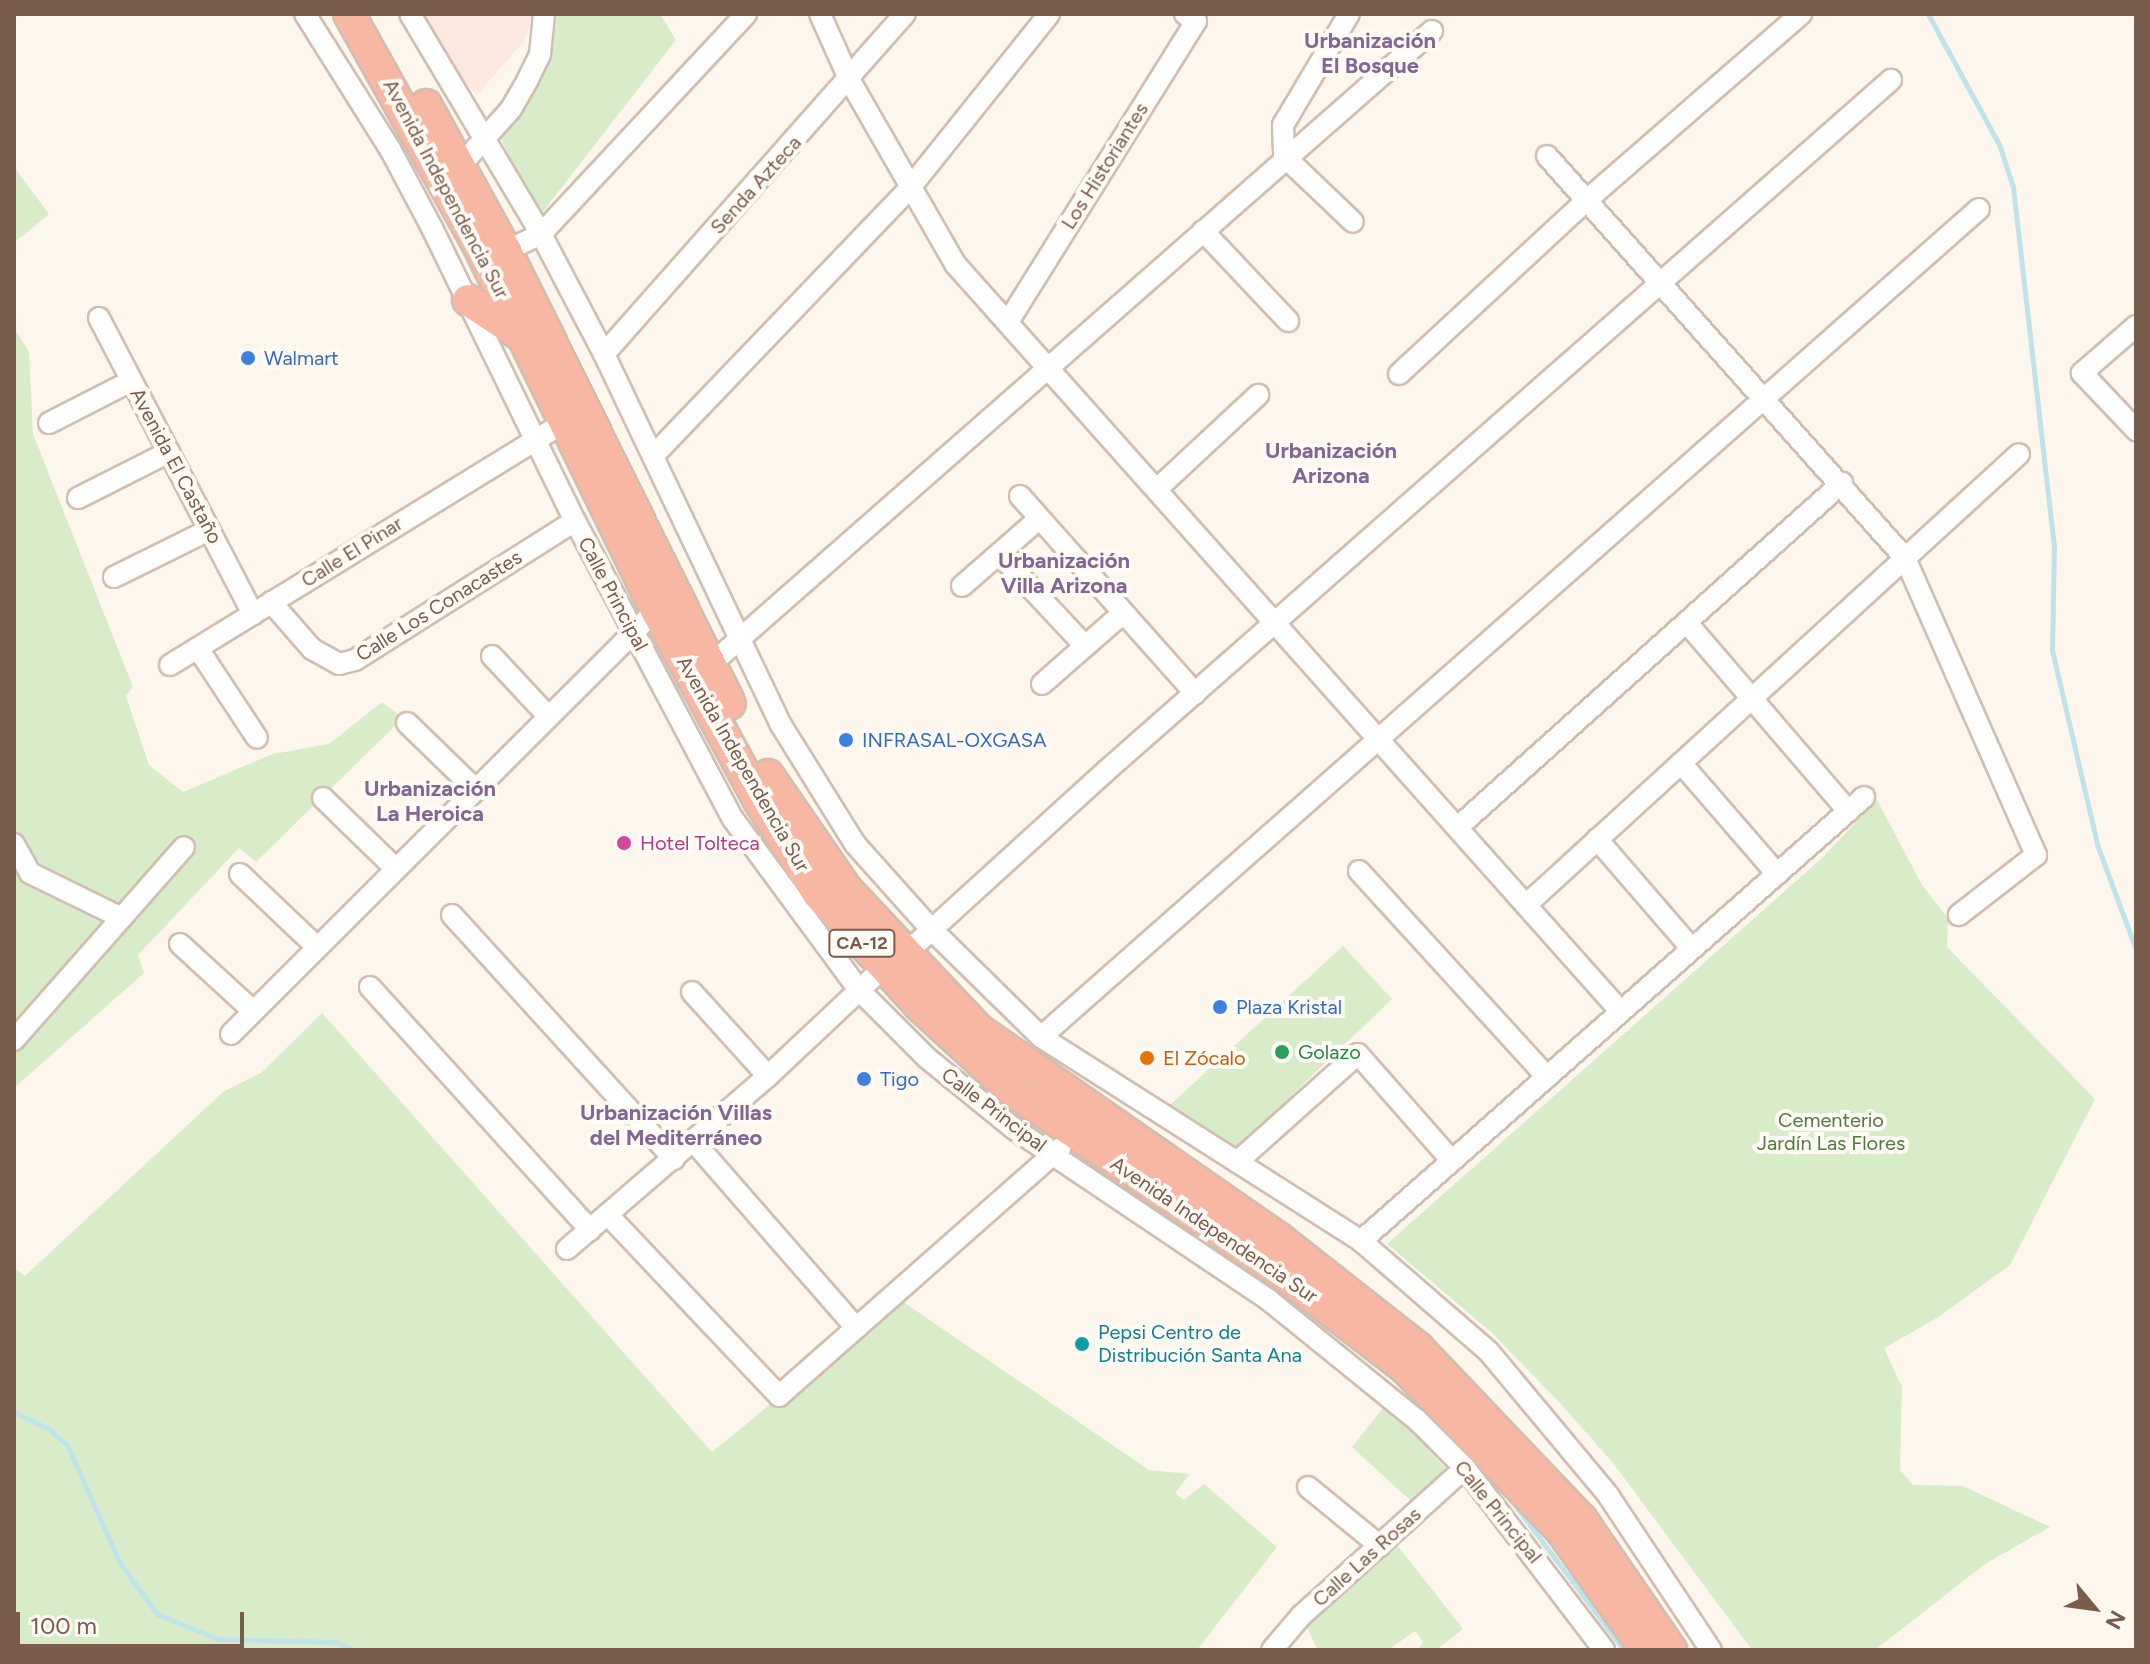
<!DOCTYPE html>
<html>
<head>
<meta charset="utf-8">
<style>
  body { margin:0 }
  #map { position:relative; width:2150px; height:1664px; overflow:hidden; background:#fdf6ec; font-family:Figtree,sans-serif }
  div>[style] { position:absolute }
  .commercial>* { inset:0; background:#fde8e0 }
  .green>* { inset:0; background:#d8ecc9 }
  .stream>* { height:5px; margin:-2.5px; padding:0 2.5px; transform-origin:2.5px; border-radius:2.5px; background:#bfe3e8 }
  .roads { filter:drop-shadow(2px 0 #d1beb0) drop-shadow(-2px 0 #d1beb0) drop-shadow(0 2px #d1beb0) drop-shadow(0 -2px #d1beb0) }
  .minor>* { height:20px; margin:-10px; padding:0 10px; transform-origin:10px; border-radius:10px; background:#fff }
  .highway>* { height:30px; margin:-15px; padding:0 15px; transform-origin:15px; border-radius:15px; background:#f7b7a3 }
  .dots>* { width:22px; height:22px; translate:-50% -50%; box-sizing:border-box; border:4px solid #fffaf3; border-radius:50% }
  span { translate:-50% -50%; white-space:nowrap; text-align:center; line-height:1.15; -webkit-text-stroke:8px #fffaf3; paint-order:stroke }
  .shield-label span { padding:2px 6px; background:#fffaf3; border:2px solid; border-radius:6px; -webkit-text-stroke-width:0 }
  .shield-label { font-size:18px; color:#7a5c4d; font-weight:700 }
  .street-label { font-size:20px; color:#7a5c4d }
  .shop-label { font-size:20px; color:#366cbe }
  .left { translate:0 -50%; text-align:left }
  .hotel-label { font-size:20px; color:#b23c85 }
  .leisure-label { font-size:20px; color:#27864d }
  .food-label { font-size:20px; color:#c56008 }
  .park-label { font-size:20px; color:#537a41 }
  .culture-label { font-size:20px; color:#0d838f }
  .neighbourhood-label { font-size:22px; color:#846695; font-weight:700 }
  .frame { position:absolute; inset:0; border:16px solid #7a5c4d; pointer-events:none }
  .north { position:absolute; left:2054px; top:1568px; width:80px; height:80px; -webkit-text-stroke:6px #fffaf3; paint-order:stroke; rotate:119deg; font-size:22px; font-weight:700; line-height:32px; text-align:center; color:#7a5c4d }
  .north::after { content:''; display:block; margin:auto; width:28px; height:36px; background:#7a5c4d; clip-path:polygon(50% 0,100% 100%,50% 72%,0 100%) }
  .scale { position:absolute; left:16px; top:1612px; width:228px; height:36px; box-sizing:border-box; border:4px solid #7a5c4d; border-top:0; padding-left:10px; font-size:24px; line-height:28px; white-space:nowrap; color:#7a5c4d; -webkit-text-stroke:6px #fffaf3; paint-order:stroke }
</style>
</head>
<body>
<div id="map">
  <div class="commercial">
    <div style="clip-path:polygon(410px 14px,533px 14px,524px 41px,477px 95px,437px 56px)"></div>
  </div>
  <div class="green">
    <div style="clip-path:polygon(541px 14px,660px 14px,676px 40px,538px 218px,491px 117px,528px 72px)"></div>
    <div style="clip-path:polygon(14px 167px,49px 214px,14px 243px)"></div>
    <div style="clip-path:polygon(14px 328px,29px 352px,33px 434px,133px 687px,126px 696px,149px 765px,183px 792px,273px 754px,329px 744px,382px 702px,403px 718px,256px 862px,239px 848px,138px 955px,144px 973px,14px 1088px)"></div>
    <div style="clip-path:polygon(1877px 800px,1922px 885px,1948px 918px,1947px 947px,2095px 1099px,2010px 1265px,1937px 1318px,1884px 1348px,1902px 1387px,1900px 1470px,1913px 1485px,1963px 1486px,2050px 1527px,1985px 1564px,1875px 1650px,1752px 1650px,1613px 1463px,1560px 1403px,1491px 1332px,1387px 1244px,1822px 858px)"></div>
    <div style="clip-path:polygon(1343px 946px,1392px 999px,1236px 1149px,1170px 1105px)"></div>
    <div style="clip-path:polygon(322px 1013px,712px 1452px,899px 1299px,1149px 1470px,1190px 1474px,1175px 1493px,1184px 1500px,1204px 1484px,1277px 1547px,1197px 1650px,14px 1650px,14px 1268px,25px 1276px,223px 1092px,261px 1073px)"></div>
    <div style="clip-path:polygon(1386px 1404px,1445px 1468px,1446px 1474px,1414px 1504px,1352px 1447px)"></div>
    <div style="clip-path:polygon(1397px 1545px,1463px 1629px,1436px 1650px,1418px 1650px,1423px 1642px,1415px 1631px,1388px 1650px,1318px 1650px,1306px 1626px)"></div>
  </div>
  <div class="stream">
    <div style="left:1928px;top:14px;width:148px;rotate:61.4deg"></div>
    <div style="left:1999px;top:144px;width:45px;rotate:72deg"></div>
    <div style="left:2013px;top:187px;width:360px;rotate:83.5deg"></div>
    <div style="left:2054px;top:545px;width:105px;rotate:91.1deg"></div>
    <div style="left:2052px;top:650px;width:202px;rotate:76.9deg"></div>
    <div style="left:2098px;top:847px;width:110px;rotate:69.7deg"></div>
    <div style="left:14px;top:1412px;width:39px;rotate:26deg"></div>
    <div style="left:49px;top:1429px;width:24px;rotate:42deg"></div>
    <div style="left:67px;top:1445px;width:129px;rotate:65.8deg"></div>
    <div style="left:120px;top:1563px;width:63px;rotate:54deg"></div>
    <div style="left:157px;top:1614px;width:66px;rotate:22.3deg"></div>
    <div style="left:218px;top:1639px;width:118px;rotate:1.5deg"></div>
    <div style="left:336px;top:1642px;width:20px;rotate:24deg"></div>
    <div style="left:1508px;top:1496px;width:193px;rotate:53deg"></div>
  </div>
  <div class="roads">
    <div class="minor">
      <div style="left:305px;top:14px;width:160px;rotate:57.8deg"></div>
      <div style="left:390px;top:149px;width:89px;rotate:62deg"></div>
      <div style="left:432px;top:228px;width:326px;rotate:64deg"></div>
      <div style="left:575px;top:521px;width:337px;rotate:62.1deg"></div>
      <div style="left:733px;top:819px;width:214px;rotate:53.6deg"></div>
      <div style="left:860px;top:991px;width:95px;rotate:45deg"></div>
      <div style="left:927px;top:1058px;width:111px;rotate:39.1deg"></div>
      <div style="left:1013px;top:1128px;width:310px;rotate:33.9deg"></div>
      <div style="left:1270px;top:1301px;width:189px;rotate:39deg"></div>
      <div style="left:1417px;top:1420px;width:68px;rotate:45deg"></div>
      <div style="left:1465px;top:1468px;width:229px;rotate:52.6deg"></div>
      <div style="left:410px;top:14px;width:256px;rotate:59.2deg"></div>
      <div style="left:541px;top:234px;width:136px;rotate:62.3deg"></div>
      <div style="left:604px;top:354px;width:411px;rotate:64.5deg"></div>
      <div style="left:781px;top:725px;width:140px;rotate:58.1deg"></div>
      <div style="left:855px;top:844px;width:115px;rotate:48.2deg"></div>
      <div style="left:932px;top:930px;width:153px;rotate:44.5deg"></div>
      <div style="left:1041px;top:1037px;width:379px;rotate:32.5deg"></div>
      <div style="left:1361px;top:1241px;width:169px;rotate:40.9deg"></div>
      <div style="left:1489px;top:1352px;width:186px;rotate:50.2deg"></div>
      <div style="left:1608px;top:1495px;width:186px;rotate:56.4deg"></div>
      <div style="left:820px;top:14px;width:73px;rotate:65.9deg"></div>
      <div style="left:850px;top:81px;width:212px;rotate:60.1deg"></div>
      <div style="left:956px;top:265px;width:1000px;rotate:48.32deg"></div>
      <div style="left:1349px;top:14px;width:129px;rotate:120.7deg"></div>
      <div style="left:1283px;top:125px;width:31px;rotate:88deg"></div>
      <div style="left:1284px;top:156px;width:95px;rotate:43.7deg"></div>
      <div style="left:1547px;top:156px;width:538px;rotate:48.31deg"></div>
      <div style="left:1905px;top:558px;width:325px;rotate:66.2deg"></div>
      <div style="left:2036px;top:855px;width:98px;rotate:142.1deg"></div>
      <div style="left:460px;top:166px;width:76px;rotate:-48.2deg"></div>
      <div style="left:511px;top:109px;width:34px;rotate:-60deg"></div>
      <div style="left:528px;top:79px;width:28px;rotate:-64deg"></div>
      <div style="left:540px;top:54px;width:40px;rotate:-84.3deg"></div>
      <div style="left:1203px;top:231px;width:124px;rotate:46.6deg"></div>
      <div style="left:506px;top:251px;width:39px;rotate:-26deg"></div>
      <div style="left:541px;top:234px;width:301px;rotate:-47deg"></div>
      <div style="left:99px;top:318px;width:334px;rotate:62.5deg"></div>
      <div style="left:1008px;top:322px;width:355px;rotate:-58deg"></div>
      <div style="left:1196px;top:21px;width:13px;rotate:-148deg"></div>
      <div style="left:2136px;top:326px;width:72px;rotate:139deg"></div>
      <div style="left:2082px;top:373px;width:79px;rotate:46.5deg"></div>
      <div style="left:604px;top:354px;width:454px;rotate:-48.5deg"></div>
      <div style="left:1399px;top:374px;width:256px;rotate:-42.8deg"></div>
      <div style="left:1587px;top:200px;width:284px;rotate:-41deg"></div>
      <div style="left:49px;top:423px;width:92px;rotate:-27.1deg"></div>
      <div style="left:653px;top:456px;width:370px;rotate:-46.2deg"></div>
      <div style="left:909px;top:189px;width:224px;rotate:-51.3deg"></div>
      <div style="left:1158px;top:488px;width:137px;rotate:-42.9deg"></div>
      <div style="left:1020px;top:496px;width:264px;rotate:48.4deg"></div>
      <div style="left:78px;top:498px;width:102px;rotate:-26.8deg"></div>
      <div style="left:999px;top:554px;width:126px;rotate:46.9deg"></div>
      <div style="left:114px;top:577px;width:106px;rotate:-26.3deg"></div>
      <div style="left:962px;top:586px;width:103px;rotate:-41.1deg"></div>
      <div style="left:271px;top:602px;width:62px;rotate:48.9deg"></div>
      <div style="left:312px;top:649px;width:31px;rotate:29deg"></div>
      <div style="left:339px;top:664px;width:16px;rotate:-14deg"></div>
      <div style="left:355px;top:660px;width:260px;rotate:-32.3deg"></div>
      <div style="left:1687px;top:623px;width:248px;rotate:49.4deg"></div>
      <div style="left:199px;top:650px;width:105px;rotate:56.6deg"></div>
      <div style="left:492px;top:656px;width:79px;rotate:47deg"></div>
      <div style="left:170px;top:665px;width:464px;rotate:-31.6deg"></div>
      <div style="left:710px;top:665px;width:961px;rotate:-41.29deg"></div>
      <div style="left:1042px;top:684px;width:108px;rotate:-41.2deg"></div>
      <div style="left:407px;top:723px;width:92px;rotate:44.1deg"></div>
      <div style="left:1681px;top:763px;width:147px;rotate:49.1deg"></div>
      <div style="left:323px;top:798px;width:99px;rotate:44.2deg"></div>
      <div style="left:1458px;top:827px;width:516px;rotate:-41.86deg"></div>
      <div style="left:1597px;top:839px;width:145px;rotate:49.2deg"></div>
      <div style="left:14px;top:844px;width:33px;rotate:61deg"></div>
      <div style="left:30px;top:873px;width:102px;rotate:26.1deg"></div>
      <div style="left:1359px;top:871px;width:279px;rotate:47.6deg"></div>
      <div style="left:240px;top:874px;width:105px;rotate:43.5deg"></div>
      <div style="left:1526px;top:905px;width:668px;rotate:-42.45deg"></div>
      <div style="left:452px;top:915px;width:330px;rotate:47.7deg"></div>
      <div style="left:180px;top:944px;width:99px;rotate:42.5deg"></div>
      <div style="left:905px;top:954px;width:272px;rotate:-42.3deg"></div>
      <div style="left:1106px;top:771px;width:1046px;rotate:-41.36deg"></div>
      <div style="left:370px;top:987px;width:328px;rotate:47.8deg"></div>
      <div style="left:692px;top:992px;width:113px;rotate:47.9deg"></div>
      <div style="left:231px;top:1034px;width:600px;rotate:-44.93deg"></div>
      <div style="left:1041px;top:1037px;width:1251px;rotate:-41.44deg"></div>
      <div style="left:14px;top:1040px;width:257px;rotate:-48.6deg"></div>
      <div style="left:694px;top:1142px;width:247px;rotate:48.9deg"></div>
      <div style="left:1237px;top:1162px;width:162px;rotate:-41.8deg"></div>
      <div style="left:1358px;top:1054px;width:142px;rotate:48.7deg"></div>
      <div style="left:608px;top:1215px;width:249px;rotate:46.6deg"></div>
      <div style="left:779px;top:1396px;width:375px;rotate:-41.4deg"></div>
      <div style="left:1361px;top:1241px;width:671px;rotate:-41.43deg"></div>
      <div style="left:567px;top:1249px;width:265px;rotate:-40.7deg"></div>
      <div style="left:768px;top:1076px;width:159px;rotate:-43.2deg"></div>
      <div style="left:1308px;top:1487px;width:93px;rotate:39.3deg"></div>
      <div style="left:1272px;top:1650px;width:45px;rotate:-49.5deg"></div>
      <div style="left:1301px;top:1616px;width:221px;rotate:-42.1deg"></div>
    </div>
    <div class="highway">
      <div style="left:349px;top:14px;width:262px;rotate:60.8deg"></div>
      <div style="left:477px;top:243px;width:408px;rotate:64deg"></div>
      <div style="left:656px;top:610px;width:215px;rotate:61.6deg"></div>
      <div style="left:758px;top:799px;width:112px;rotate:57.7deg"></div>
      <div style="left:818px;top:894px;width:151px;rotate:47.7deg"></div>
      <div style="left:920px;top:1006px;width:127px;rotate:42.5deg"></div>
      <div style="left:1014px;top:1092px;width:330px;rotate:34.1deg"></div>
      <div style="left:1287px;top:1277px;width:149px;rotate:37.6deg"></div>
      <div style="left:1405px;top:1368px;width:225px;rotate:46.1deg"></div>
      <div style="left:1561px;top:1530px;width:147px;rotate:54.7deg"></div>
      <div style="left:426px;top:105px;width:166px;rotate:61.3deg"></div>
      <div style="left:506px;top:251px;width:505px;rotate:63.69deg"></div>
      <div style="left:468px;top:300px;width:61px;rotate:33.7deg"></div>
      <div style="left:768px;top:775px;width:140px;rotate:55.5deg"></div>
      <div style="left:847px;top:890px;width:192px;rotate:46.7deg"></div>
      <div style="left:979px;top:1030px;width:368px;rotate:34.8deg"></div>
      <div style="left:1281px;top:1240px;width:174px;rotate:38.2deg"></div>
      <div style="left:1418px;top:1348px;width:238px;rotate:46.4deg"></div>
      <div style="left:1582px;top:1520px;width:158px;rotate:55.6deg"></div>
    </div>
  </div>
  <div class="dots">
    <div style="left:248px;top:358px;background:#3f7fe0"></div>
    <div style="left:846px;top:740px;background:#3f7fe0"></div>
    <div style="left:624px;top:843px;background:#d1479c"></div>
    <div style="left:1220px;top:1007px;background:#3f7fe0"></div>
    <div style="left:1282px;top:1052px;background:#2e9e5b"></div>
    <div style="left:1147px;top:1058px;background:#e8710a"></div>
    <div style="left:864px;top:1079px;background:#3f7fe0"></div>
    <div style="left:1082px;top:1344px;background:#0f9aa8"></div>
  </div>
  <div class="shield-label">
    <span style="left:862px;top:943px">CA-12</span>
  </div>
  <div class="street-label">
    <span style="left:1105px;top:166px;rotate:-58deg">Los Historiantes</span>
    <span style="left:756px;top:185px;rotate:-48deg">Senda Azteca</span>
    <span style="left:446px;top:189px;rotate:62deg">Avenida Independencia Sur</span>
    <span style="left:176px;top:466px;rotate:62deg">Avenida El Castaño</span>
    <span style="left:352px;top:552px;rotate:-32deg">Calle El Pinar</span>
    <span style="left:613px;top:594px;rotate:62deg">Calle Principal</span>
    <span style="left:439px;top:606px;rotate:-32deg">Calle Los Conacastes</span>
    <span style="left:743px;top:764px;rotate:60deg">Avenida Independencia Sur</span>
    <span style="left:994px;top:1110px;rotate:37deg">Calle Principal</span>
    <span style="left:1214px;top:1230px;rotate:34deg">Avenida Independencia Sur</span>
    <span style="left:1498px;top:1512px;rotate:51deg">Calle Principal</span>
    <span style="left:1367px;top:1557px;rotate:-42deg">Calle Las Rosas</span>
  </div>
  <div class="shop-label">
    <span class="left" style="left:264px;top:358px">Walmart</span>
    <span class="left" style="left:862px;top:740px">INFRASAL-OXGASA</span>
    <span class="left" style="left:1236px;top:1007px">Plaza Kristal</span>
    <span class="left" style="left:880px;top:1079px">Tigo</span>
  </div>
  <div class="hotel-label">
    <span class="left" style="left:640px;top:843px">Hotel Tolteca</span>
  </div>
  <div class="leisure-label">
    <span class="left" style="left:1298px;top:1052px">Golazo</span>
  </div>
  <div class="food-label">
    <span class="left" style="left:1163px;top:1058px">El Zócalo</span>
  </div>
  <div class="park-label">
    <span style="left:1831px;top:1132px">Cementerio<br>Jardín Las Flores</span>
  </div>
  <div class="culture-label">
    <span class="left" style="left:1098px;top:1344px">Pepsi Centro de<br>Distribución Santa Ana</span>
  </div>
  <div class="neighbourhood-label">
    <span style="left:1370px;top:53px">Urbanización<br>El Bosque</span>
    <span style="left:1331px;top:463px">Urbanización<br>Arizona</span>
    <span style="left:1064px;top:573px">Urbanización<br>Villa Arizona</span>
    <span style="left:430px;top:801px">Urbanización<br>La Heroica</span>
    <span style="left:676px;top:1125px">Urbanización Villas<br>del Mediterráneo</span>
  </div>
  <div class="frame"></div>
  <div class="north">N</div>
  <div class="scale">100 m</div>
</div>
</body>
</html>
